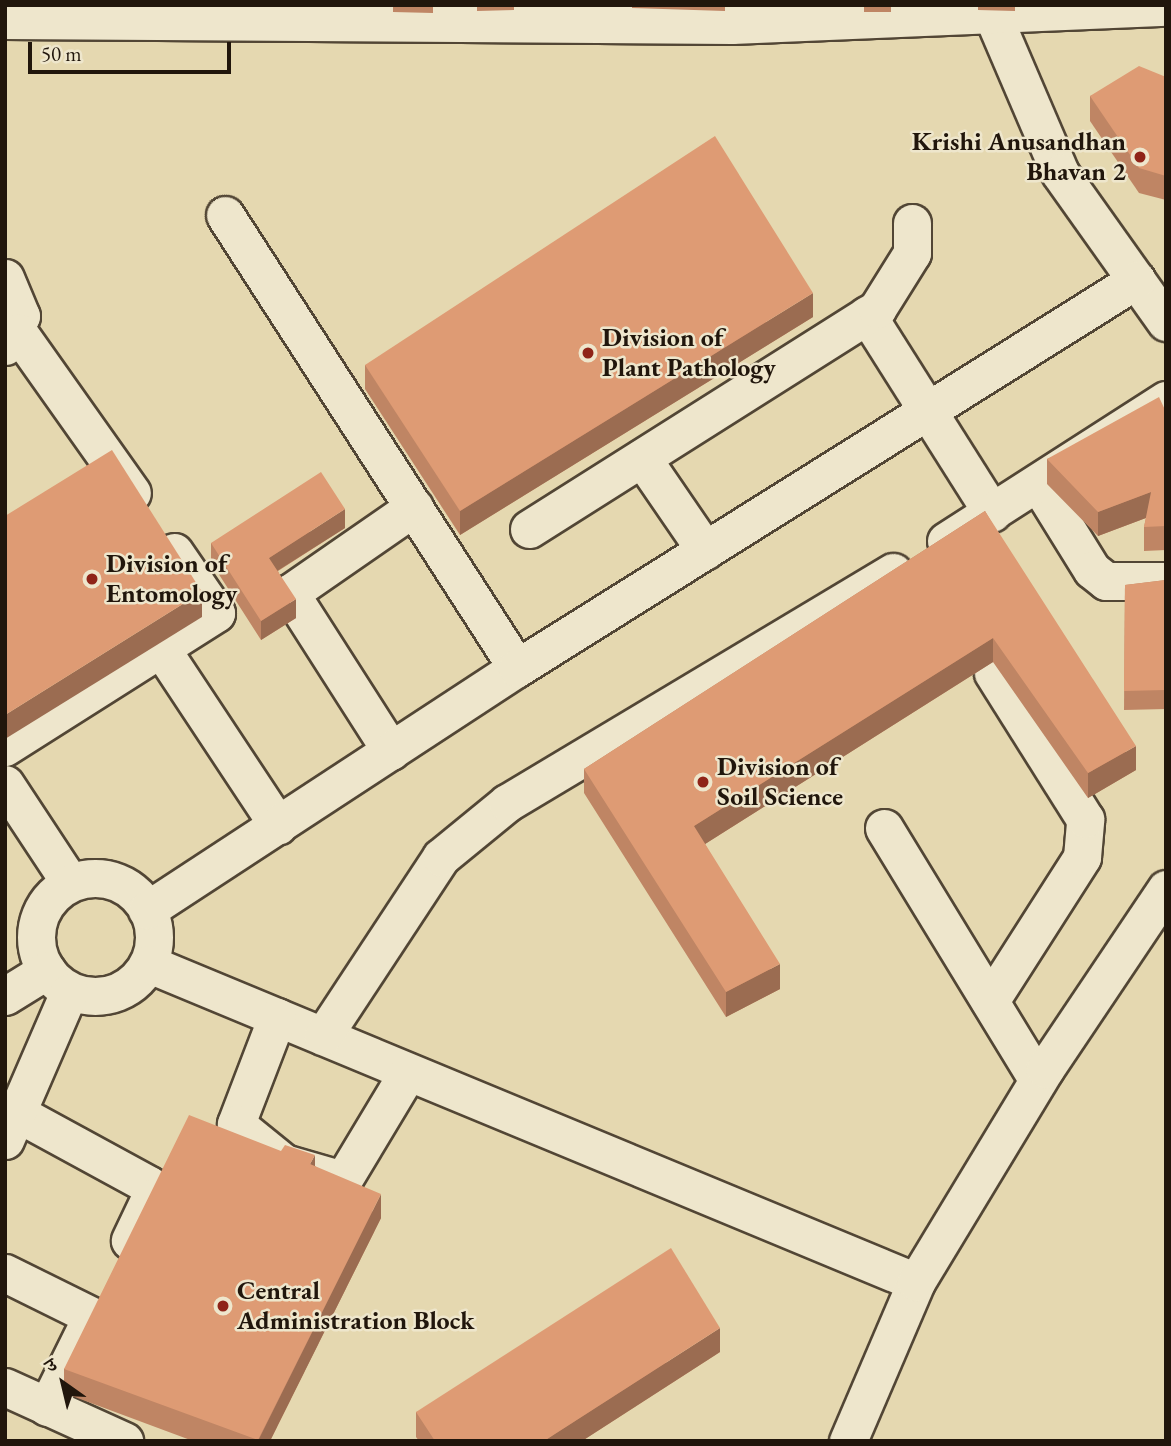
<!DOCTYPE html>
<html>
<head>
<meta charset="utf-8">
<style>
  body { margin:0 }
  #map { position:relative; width:1171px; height:1446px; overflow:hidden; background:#e5d8b0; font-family:"EB Garamond","Noto Serif Devanagari",serif }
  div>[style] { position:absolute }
  .roads { filter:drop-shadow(2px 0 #524635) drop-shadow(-2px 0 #524635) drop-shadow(0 2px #524635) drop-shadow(0 -2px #524635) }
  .minor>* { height:37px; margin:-18.5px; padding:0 18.5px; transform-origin:18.5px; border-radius:18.5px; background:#eee6cc }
  .minor>.ring { margin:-18.5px; padding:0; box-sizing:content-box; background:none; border:37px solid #eee6cc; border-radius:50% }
  .wall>* { inset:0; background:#bf8564 }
  .shaded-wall>* { inset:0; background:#9b6c51 }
  .building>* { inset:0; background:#de9b74 }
  .dots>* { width:19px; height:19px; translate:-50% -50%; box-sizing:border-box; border:4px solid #eee6cc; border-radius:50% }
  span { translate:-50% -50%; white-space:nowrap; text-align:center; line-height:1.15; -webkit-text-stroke:5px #eee6cc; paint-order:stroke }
  .poi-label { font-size:26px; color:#21160c; font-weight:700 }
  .right { translate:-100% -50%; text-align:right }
  .left { translate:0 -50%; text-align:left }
  .frame { position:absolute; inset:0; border:7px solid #21160c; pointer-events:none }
  .north { position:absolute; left:28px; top:1348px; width:70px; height:70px; -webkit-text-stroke:5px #eee6cc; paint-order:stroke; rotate:326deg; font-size:19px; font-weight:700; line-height:28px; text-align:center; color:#21160c }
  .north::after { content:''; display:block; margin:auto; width:24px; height:32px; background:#21160c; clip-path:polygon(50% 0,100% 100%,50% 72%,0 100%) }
  .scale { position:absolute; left:28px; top:42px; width:203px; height:32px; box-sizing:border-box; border:4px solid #21160c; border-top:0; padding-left:9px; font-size:21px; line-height:24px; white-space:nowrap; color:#21160c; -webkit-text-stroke:5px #eee6cc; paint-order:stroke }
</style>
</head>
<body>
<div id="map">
  <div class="roads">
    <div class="minor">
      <div style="left:992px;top:14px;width:173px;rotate:66.8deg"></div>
      <div style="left:1060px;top:173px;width:183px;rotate:54.6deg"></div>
      <div style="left:5px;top:20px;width:727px;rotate:0.39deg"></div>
      <div style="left:732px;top:25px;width:434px;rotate:-2.4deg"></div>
      <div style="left:225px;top:215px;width:539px;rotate:57.19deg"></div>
      <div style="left:5px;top:278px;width:41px;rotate:67.2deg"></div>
      <div style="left:21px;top:316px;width:34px;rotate:118deg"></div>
      <div style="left:867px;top:315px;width:234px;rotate:57.7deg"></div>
      <div style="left:18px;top:332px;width:197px;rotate:54.7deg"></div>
      <div style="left:642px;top:458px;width:112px;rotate:55.6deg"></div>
      <div style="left:1038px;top:483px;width:102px;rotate:58.2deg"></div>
      <div style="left:1092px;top:570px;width:18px;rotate:38deg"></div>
      <div style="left:1106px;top:581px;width:60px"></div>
      <div style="left:529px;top:529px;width:412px;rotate:-32.3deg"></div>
      <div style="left:877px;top:309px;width:66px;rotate:-58deg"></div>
      <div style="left:912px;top:253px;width:30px;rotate:-90deg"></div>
      <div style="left:946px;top:541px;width:261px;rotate:-32.7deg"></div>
      <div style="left:160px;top:647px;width:214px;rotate:56.5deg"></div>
      <div style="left:5px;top:747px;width:250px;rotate:-32.4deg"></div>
      <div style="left:216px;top:613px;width:74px;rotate:-124.5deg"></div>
      <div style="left:391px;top:751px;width:188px;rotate:-122.6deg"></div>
      <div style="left:290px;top:593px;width:151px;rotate:-34.7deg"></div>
      <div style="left:5px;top:784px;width:116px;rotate:56.6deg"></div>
      <div style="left:884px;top:828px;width:295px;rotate:58.6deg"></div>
      <div class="ring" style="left:36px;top:878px;width:81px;height:81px"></div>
      <div style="left:147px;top:910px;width:442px;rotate:-33.2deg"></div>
      <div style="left:517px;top:668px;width:731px;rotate:-32.08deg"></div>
      <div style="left:149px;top:964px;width:830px;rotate:22.52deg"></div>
      <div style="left:5px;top:996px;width:49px;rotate:-31.8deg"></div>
      <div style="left:990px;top:1001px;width:171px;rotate:-57.4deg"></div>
      <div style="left:1082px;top:857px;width:38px;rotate:-85deg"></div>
      <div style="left:1085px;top:819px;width:173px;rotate:-122.2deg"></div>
      <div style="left:277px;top:1017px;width:115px;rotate:111deg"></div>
      <div style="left:236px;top:1124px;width:62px;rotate:39.1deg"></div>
      <div style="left:284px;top:1163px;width:61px;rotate:16.1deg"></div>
      <div style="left:343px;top:1180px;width:126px;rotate:-59deg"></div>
      <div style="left:323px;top:1036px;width:214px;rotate:-56.6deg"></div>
      <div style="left:441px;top:857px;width:85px;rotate:-39.3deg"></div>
      <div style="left:507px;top:803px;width:450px;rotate:-30.9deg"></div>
      <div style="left:17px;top:1113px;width:150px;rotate:28.6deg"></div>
      <div style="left:149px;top:1185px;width:13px;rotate:86deg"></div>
      <div style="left:150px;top:1198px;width:47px;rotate:115.5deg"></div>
      <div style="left:5px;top:1140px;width:161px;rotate:-66.6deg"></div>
      <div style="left:5px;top:1273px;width:97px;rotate:26.3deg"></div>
      <div style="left:5px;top:1387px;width:131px;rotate:24.4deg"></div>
      <div style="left:47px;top:1407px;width:90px;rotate:-63.7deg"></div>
      <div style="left:848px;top:1441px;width:173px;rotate:-66.8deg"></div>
      <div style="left:916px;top:1282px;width:249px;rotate:-58.8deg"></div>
      <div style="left:1045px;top:1069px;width:217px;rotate:-56.1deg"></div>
    </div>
  </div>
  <div class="wall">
    <div style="clip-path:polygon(285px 5px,335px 5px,335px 7px)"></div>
    <div style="clip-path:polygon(343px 5px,382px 5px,382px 6px)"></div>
    <div style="clip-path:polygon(393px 5px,433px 5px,433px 13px,393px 12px)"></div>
    <div style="clip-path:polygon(477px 5px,514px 5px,514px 10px,477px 11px)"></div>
    <div style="clip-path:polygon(632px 5px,725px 5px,725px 11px,632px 8px)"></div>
    <div style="clip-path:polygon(756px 5px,800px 5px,800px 7px)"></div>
    <div style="clip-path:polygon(864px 5px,891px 5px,891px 12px,864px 12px)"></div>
    <div style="clip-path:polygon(978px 5px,1015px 5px,1015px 11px,978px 10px)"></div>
    <div style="clip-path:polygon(1166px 77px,1166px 200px,1139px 193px,1090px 121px,1090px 96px)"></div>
    <div style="clip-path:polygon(813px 317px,460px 535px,365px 389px,365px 365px)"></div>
    <div style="clip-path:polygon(1166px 412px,1166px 550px,1144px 551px,1144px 527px,1146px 518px,1098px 536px,1047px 484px,1047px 459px)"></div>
    <div style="clip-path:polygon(985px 511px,1136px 770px,1088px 798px,993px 662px,705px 844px,780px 989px,726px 1017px,584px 793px,584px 769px)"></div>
    <div style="clip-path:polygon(345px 528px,278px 571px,296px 618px,261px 640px,211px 562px,211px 543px)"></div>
    <div style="clip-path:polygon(1166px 580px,1166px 709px,1124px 710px,1125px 585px)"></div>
    <div style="clip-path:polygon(315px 1166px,381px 1218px,270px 1441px,193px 1441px,64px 1393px,64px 1369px)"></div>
    <div style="clip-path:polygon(720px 1352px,582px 1441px,419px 1441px,416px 1437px,416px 1412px)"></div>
  </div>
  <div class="shaded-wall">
    <div style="clip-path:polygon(813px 293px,813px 317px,460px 535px,460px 511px)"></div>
    <div style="clip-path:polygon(1151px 492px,1151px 516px,1098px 536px,1098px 512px)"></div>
    <div style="clip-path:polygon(345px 509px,345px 528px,269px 576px,269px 558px)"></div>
    <div style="clip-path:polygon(202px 592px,202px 617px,5px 739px,5px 715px)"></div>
    <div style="clip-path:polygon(296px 599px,296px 618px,261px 640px,261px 621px)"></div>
    <div style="clip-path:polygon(993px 638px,993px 662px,694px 851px,694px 826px)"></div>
    <div style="clip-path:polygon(1136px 746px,1136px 770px,1088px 798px,1088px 773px)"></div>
    <div style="clip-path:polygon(780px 964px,780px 989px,726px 1017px,726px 992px)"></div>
    <div style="clip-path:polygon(315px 1155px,315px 1180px,310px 1164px)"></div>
    <div style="clip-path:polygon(381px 1194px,381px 1218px,270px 1441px,258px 1441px)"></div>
    <div style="clip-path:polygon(720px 1328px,720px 1352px,582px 1441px,544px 1441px)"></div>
  </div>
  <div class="building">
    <div style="clip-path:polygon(1139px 66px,1166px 77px,1166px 176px,1139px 168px,1090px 96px)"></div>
    <div style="clip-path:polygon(715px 136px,813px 293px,460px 511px,365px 365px)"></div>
    <div style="clip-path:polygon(1159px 397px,1166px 412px,1166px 526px,1144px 527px,1151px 492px,1098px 512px,1047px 459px)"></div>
    <div style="clip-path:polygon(112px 450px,202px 592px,5px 715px,5px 516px)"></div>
    <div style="clip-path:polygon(321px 472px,345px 509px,269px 558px,296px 599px,261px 621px,211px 543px)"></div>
    <div style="clip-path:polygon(985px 511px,1136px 746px,1088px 773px,993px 638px,694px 826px,780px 964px,726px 992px,584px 769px)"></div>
    <div style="clip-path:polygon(1166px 580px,1166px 690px,1124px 691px,1125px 585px)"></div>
    <div style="clip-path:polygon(189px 1115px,281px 1151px,285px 1145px,315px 1155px,310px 1164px,381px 1194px,258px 1440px,64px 1369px)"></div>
    <div style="clip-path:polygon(671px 1248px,720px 1328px,544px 1441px,435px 1441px,416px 1412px)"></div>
  </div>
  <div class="dots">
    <div style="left:1140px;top:157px;background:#8f2418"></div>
    <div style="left:588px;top:353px;background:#8f2418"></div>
    <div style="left:92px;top:579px;background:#8f2418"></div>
    <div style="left:703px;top:782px;background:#8f2418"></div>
    <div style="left:223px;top:1306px;background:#8f2418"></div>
  </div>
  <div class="poi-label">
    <span class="right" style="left:1126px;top:157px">Krishi Anusandhan<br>Bhavan 2</span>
    <span class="left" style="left:602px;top:353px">Division of<br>Plant Pathology</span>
    <span class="left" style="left:106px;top:579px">Division of<br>Entomology</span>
    <span class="left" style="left:717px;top:782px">Division of<br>Soil Science</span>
    <span class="left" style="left:237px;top:1306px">Central<br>Administration Block</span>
  </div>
  <div class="frame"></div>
  <div class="north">उ</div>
  <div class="scale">50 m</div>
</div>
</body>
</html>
